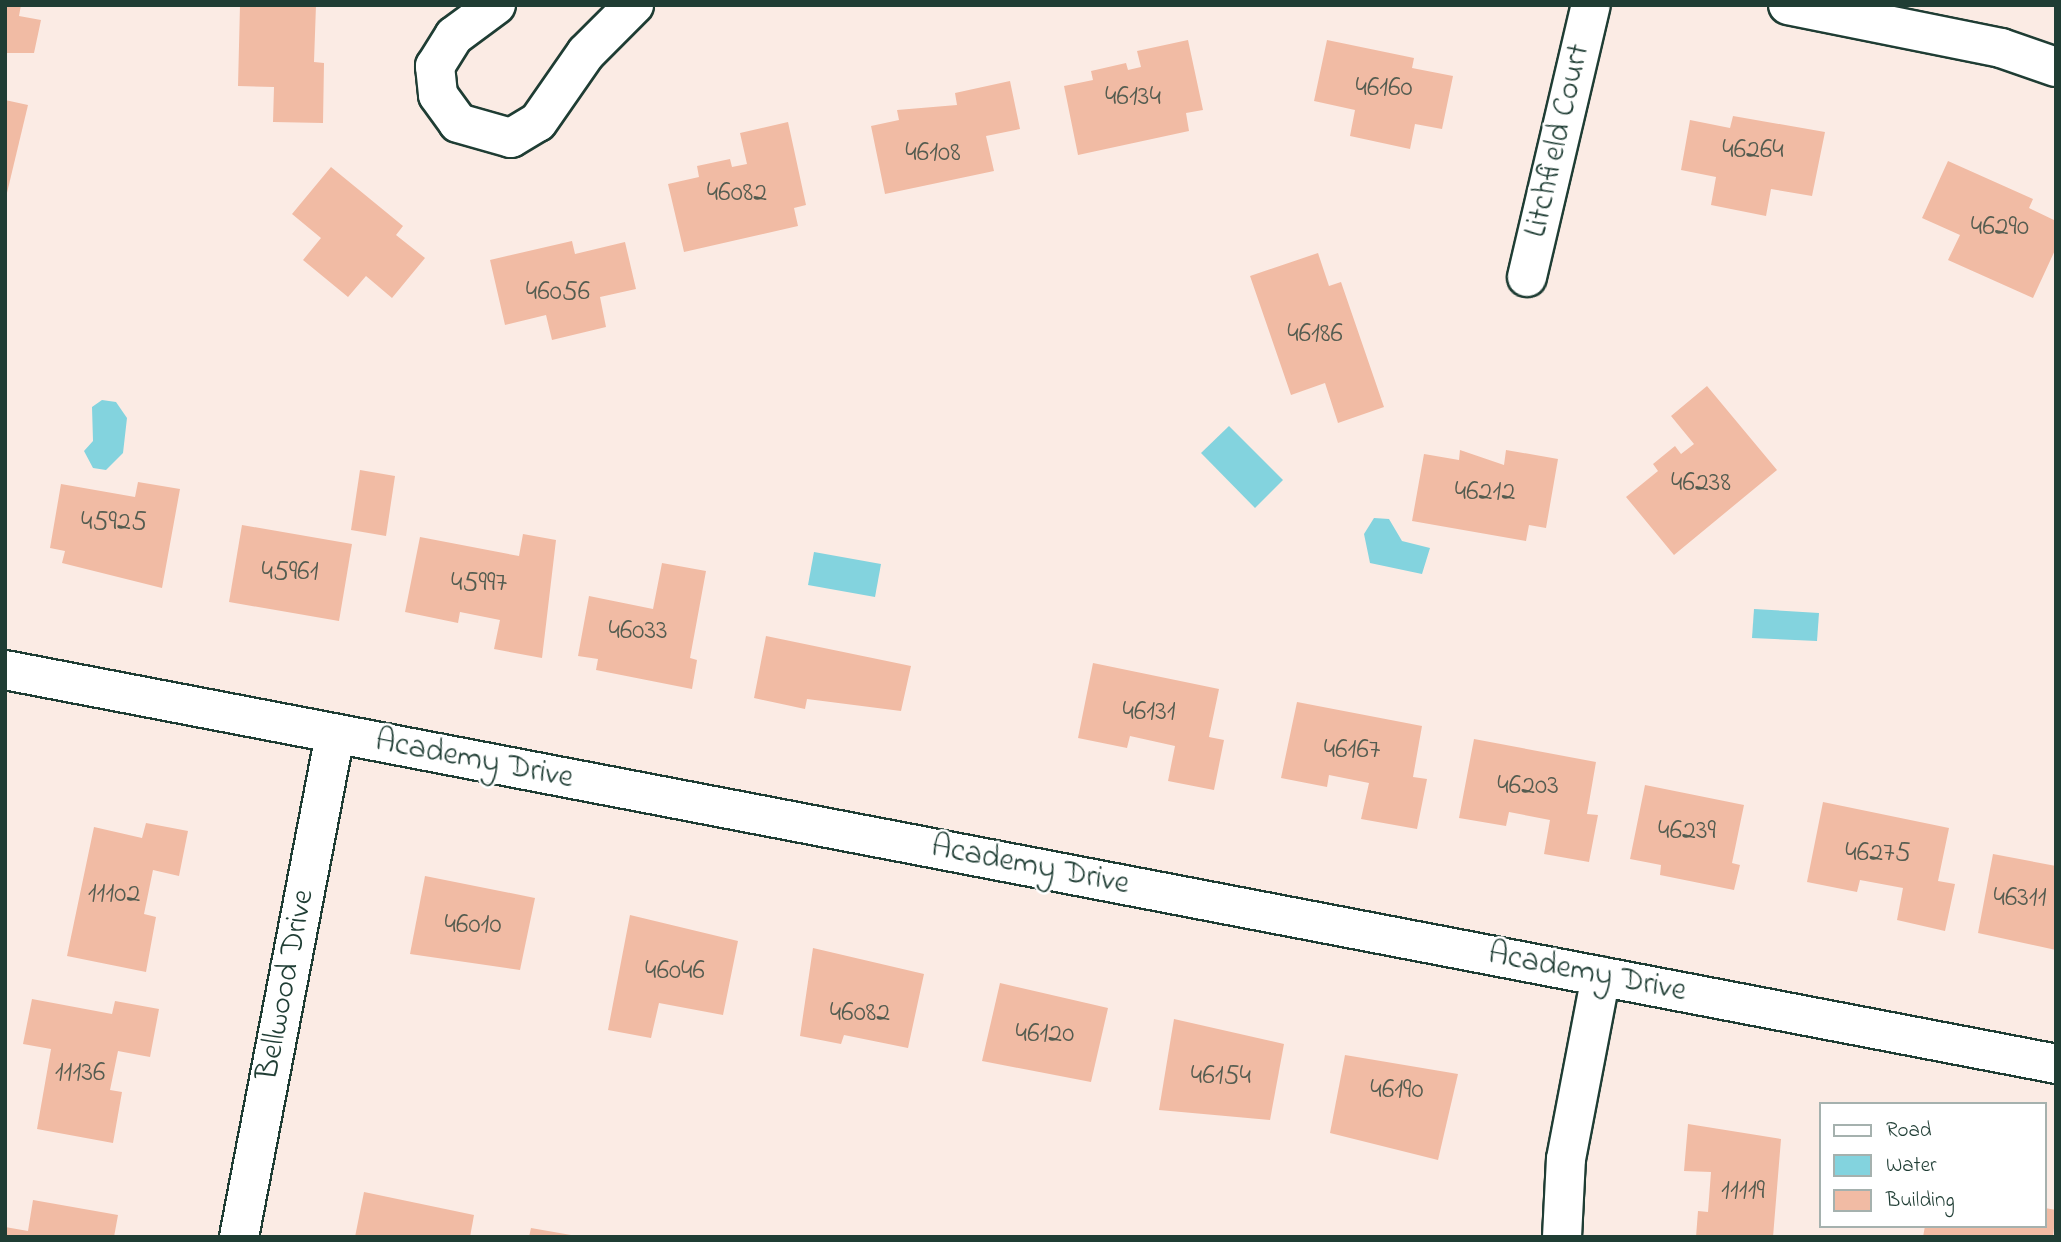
<!DOCTYPE html>
<html>
<head>
<meta charset="utf-8">
<style>
  body { margin:0 }
  #map { position:relative; width:2061px; height:1242px; overflow:hidden; background:#fbebe4; font-family:"Indie Flower",sans-serif }
  div>[style] { position:absolute }
  .water>* { inset:0; background:#83d3de }
  .building>* { inset:0; background:#f1bba4 }
  .roads { filter:drop-shadow(2px 0 #1f3d34) drop-shadow(-2px 0 #1f3d34) drop-shadow(0 2px #1f3d34) drop-shadow(0 -2px #1f3d34) }
  .minor>* { height:38px; margin:-19px; padding:0 19px; transform-origin:19px; border-radius:19px; background:#fff }
  span { translate:-50% -50%; white-space:nowrap; text-align:center; line-height:1.15; -webkit-text-stroke:5px #fff; paint-order:stroke }
  .number-label { font-size:28px; color:#545c50 }
  .number-label span { -webkit-text-stroke-width:0 }
  .street-label { font-size:32px; color:#1f3d34 }
  .frame { position:absolute; inset:0; border:7px solid #1f3d34; pointer-events:none }
  .legend { position:absolute; left:1819px; top:1102px; width:228px; height:126px; box-sizing:border-box; background:#fff; border:2px solid #a5b1ae; margin:0; padding:9px 12px; list-style:none; font-size:21px; color:#1f3d34 }
  .legend li { display:flex; align-items:center; gap:14px; height:35px }
  .legend b { width:35px; border:2px solid #a5b1ae }
</style>
</head>
<body>
<div id="map">
  <div class="water">
    <div style="clip-path:polygon(102px 400px,116px 402px,127px 418px,123px 453px,106px 470px,93px 468px,84px 451px,93px 441px,92px 407px)"></div>
    <div style="clip-path:polygon(1229px 426px,1283px 480px,1255px 508px,1201px 453px)"></div>
    <div style="clip-path:polygon(1374px 518px,1389px 519px,1402px 541px,1430px 548px,1422px 574px,1370px 563px,1364px 534px)"></div>
    <div style="clip-path:polygon(814px 552px,881px 564px,875px 597px,808px 585px)"></div>
    <div style="clip-path:polygon(1754px 609px,1819px 613px,1817px 641px,1752px 638px)"></div>
  </div>
  <div class="building">
    <div style="clip-path:polygon(5px 5px,21px 5px,19px 16px,41px 20px,34px 53px,5px 53px)"></div>
    <div style="clip-path:polygon(240px 5px,316px 5px,314px 62px,324px 63px,323px 123px,273px 122px,274px 87px,238px 86px)"></div>
    <div style="clip-path:polygon(1188px 40px,1203px 110px,1186px 113px,1189px 131px,1078px 155px,1064px 86px,1093px 80px,1091px 71px,1126px 63px,1128px 70px,1141px 67px,1137px 51px)"></div>
    <div style="clip-path:polygon(1327px 40px,1414px 58px,1412px 68px,1453px 76px,1442px 129px,1415px 124px,1410px 149px,1350px 136px,1355px 110px,1314px 101px)"></div>
    <div style="clip-path:polygon(1010px 81px,1020px 129px,986px 136px,994px 171px,885px 194px,871px 126px,899px 120px,897px 110px,957px 105px,955px 93px)"></div>
    <div style="clip-path:polygon(5px 100px,28px 105px,6px 197px,5px 197px)"></div>
    <div style="clip-path:polygon(1733px 116px,1825px 132px,1812px 196px,1771px 189px,1766px 216px,1711px 205px,1716px 177px,1681px 170px,1690px 120px,1730px 128px)"></div>
    <div style="clip-path:polygon(788px 122px,806px 205px,794px 208px,798px 226px,684px 252px,668px 184px,699px 177px,697px 166px,730px 159px,732px 167px,747px 164px,740px 133px)"></div>
    <div style="clip-path:polygon(1948px 161px,2033px 199px,2029px 208px,2056px 221px,2056px 248px,2033px 298px,1948px 260px,1960px 235px,1922px 218px)"></div>
    <div style="clip-path:polygon(331px 167px,403px 226px,396px 235px,425px 258px,392px 298px,366px 276px,348px 297px,303px 260px,321px 238px,292px 214px)"></div>
    <div style="clip-path:polygon(572px 241px,575px 254px,625px 242px,636px 289px,600px 297px,606px 327px,552px 340px,546px 315px,505px 325px,490px 260px)"></div>
    <div style="clip-path:polygon(1318px 253px,1329px 286px,1341px 282px,1384px 407px,1338px 423px,1325px 383px,1291px 395px,1250px 276px)"></div>
    <div style="clip-path:polygon(1707px 386px,1777px 470px,1674px 555px,1626px 497px,1658px 471px,1653px 464px,1675px 446px,1681px 454px,1694px 444px,1671px 416px)"></div>
    <div style="clip-path:polygon(1460px 450px,1504px 465px,1506px 450px,1558px 459px,1546px 528px,1529px 525px,1526px 541px,1412px 521px,1424px 454px,1459px 460px)"></div>
    <div style="clip-path:polygon(360px 470px,395px 476px,386px 536px,351px 530px)"></div>
    <div style="clip-path:polygon(138px 482px,180px 489px,162px 588px,62px 563px,65px 551px,50px 548px,61px 484px,135px 497px)"></div>
    <div style="clip-path:polygon(242px 525px,352px 544px,339px 621px,229px 602px)"></div>
    <div style="clip-path:polygon(523px 534px,556px 540px,542px 658px,494px 649px,500px 620px,460px 612px,458px 623px,405px 612px,420px 537px,519px 556px)"></div>
    <div style="clip-path:polygon(662px 563px,706px 571px,690px 658px,697px 660px,692px 689px,596px 670px,598px 659px,578px 656px,589px 596px,653px 609px)"></div>
    <div style="clip-path:polygon(766px 636px,911px 666px,901px 711px,807px 699px,805px 709px,754px 698px)"></div>
    <div style="clip-path:polygon(1093px 663px,1219px 689px,1209px 737px,1224px 740px,1214px 790px,1168px 781px,1175px 746px,1130px 736px,1127px 748px,1078px 738px)"></div>
    <div style="clip-path:polygon(1297px 702px,1422px 726px,1413px 777px,1427px 779px,1417px 829px,1361px 819px,1369px 783px,1329px 775px,1327px 787px,1281px 778px)"></div>
    <div style="clip-path:polygon(1474px 739px,1596px 762px,1587px 814px,1598px 815px,1589px 862px,1544px 854px,1550px 820px,1509px 812px,1506px 826px,1459px 818px)"></div>
    <div style="clip-path:polygon(1645px 785px,1744px 805px,1732px 863px,1740px 865px,1734px 890px,1660px 875px,1661px 865px,1630px 859px)"></div>
    <div style="clip-path:polygon(1823px 802px,1949px 828px,1938px 881px,1955px 884px,1945px 931px,1897px 920px,1903px 888px,1860px 880px,1857px 892px,1807px 882px)"></div>
    <div style="clip-path:polygon(146px 823px,188px 831px,179px 876px,153px 870px,144px 914px,156px 917px,146px 972px,67px 956px,94px 827px,142px 838px)"></div>
    <div style="clip-path:polygon(1993px 854px,2056px 866px,2056px 950px,1978px 933px)"></div>
    <div style="clip-path:polygon(425px 876px,535px 898px,520px 970px,410px 954px)"></div>
    <div style="clip-path:polygon(630px 915px,738px 941px,723px 1015px,659px 1003px,651px 1038px,608px 1030px)"></div>
    <div style="clip-path:polygon(813px 948px,924px 974px,908px 1048px,844px 1035px,841px 1044px,800px 1036px)"></div>
    <div style="clip-path:polygon(1000px 983px,1108px 1008px,1091px 1082px,982px 1061px)"></div>
    <div style="clip-path:polygon(32px 999px,112px 1014px,115px 1001px,159px 1009px,150px 1057px,118px 1051px,110px 1090px,122px 1092px,113px 1143px,37px 1129px,51px 1049px,23px 1044px)"></div>
    <div style="clip-path:polygon(1174px 1019px,1284px 1044px,1270px 1120px,1159px 1110px)"></div>
    <div style="clip-path:polygon(1345px 1055px,1458px 1074px,1438px 1160px,1330px 1133px)"></div>
    <div style="clip-path:polygon(1688px 1124px,1781px 1139px,1773px 1237px,1696px 1237px,1698px 1211px,1708px 1212px,1711px 1172px,1684px 1171px)"></div>
    <div style="clip-path:polygon(364px 1192px,474px 1215px,470px 1237px,355px 1237px)"></div>
    <div style="clip-path:polygon(33px 1200px,118px 1215px,114px 1237px,5px 1237px,5px 1227px,28px 1231px)"></div>
    <div style="clip-path:polygon(2045px 1208px,2056px 1210px,2053px 1237px,1923px 1237px,1925px 1226px,2045px 1226px)"></div>
    <div style="clip-path:polygon(531px 1228px,571px 1235px,571px 1237px,529px 1237px)"></div>
  </div>
  <div class="roads">
    <div class="minor">
      <div style="left:496px;top:5px;width:52px;rotate:143.6deg"></div>
      <div style="left:454px;top:36px;width:36px;rotate:122deg"></div>
      <div style="left:435px;top:66px;width:29px;rotate:84deg"></div>
      <div style="left:438px;top:95px;width:34px;rotate:54deg"></div>
      <div style="left:458px;top:123px;width:55px;rotate:15.8deg"></div>
      <div style="left:511px;top:138px;width:31px;rotate:-31deg"></div>
      <div style="left:538px;top:122px;width:84px;rotate:-55.2deg"></div>
      <div style="left:586px;top:53px;width:68px;rotate:-45deg"></div>
      <div style="left:1788px;top:5px;width:217px;rotate:11.4deg"></div>
      <div style="left:2001px;top:48px;width:58px;rotate:19.1deg"></div>
      <div style="left:1527px;top:277px;width:279px;rotate:-76.8deg"></div>
      <div style="left:5px;top:670px;width:2089px;rotate:10.87deg"></div>
      <div style="left:239px;top:1237px;width:512px;rotate:-79.19deg"></div>
      <div style="left:1562px;top:1237px;width:78px;rotate:-87.1deg"></div>
      <div style="left:1566px;top:1159px;width:186px;rotate:-79.2deg"></div>
    </div>
  </div>
  <div class="number-label">
    <span style="left:1384px;top:89px">46160</span>
    <span style="left:1133px;top:98px">46134</span>
    <span style="left:1753px;top:151px">46264</span>
    <span style="left:933px;top:154px">46108</span>
    <span style="left:737px;top:194px">46082</span>
    <span style="left:2000px;top:228px">46290</span>
    <span style="left:558px;top:293px">46056</span>
    <span style="left:1315px;top:335px">46186</span>
    <span style="left:1701px;top:484px">46238</span>
    <span style="left:1485px;top:493px">46212</span>
    <span style="left:114px;top:523px">45925</span>
    <span style="left:290px;top:573px">45961</span>
    <span style="left:479px;top:584px">45997</span>
    <span style="left:638px;top:632px">46033</span>
    <span style="left:1149px;top:713px">46131</span>
    <span style="left:1352px;top:751px">46167</span>
    <span style="left:1528px;top:787px">46203</span>
    <span style="left:1687px;top:832px">46239</span>
    <span style="left:1878px;top:854px">46275</span>
    <span style="left:114px;top:895px">11102</span>
    <span style="left:2020px;top:899px">46311</span>
    <span style="left:473px;top:926px">46010</span>
    <span style="left:675px;top:972px">46046</span>
    <span style="left:860px;top:1014px">46082</span>
    <span style="left:1045px;top:1035px">46120</span>
    <span style="left:80px;top:1074px">11136</span>
    <span style="left:1221px;top:1077px">46154</span>
    <span style="left:1397px;top:1091px">46190</span>
    <span style="left:1743px;top:1192px">11119</span>
  </div>
  <div class="street-label">
    <span style="left:1559px;top:141px;rotate:-77deg">Litchfield Court</span>
    <span style="left:474px;top:761px;rotate:11deg">Academy Drive</span>
    <span style="left:1030px;top:867px;rotate:11deg">Academy Drive</span>
    <span style="left:1587px;top:974px;rotate:11deg">Academy Drive</span>
    <span style="left:287px;top:985px;rotate:-79deg">Bellwood Drive</span>
  </div>
  <div class="frame"></div>
  <ul class="legend">
  <li><b style="height:9px;background:#fff"></b>Road</li>
  <li><b style="height:19px;background:#83d3de"></b>Water</li>
  <li><b style="height:19px;background:#f1bba4"></b>Building</li>
  </ul>
</div>
</body>
</html>
